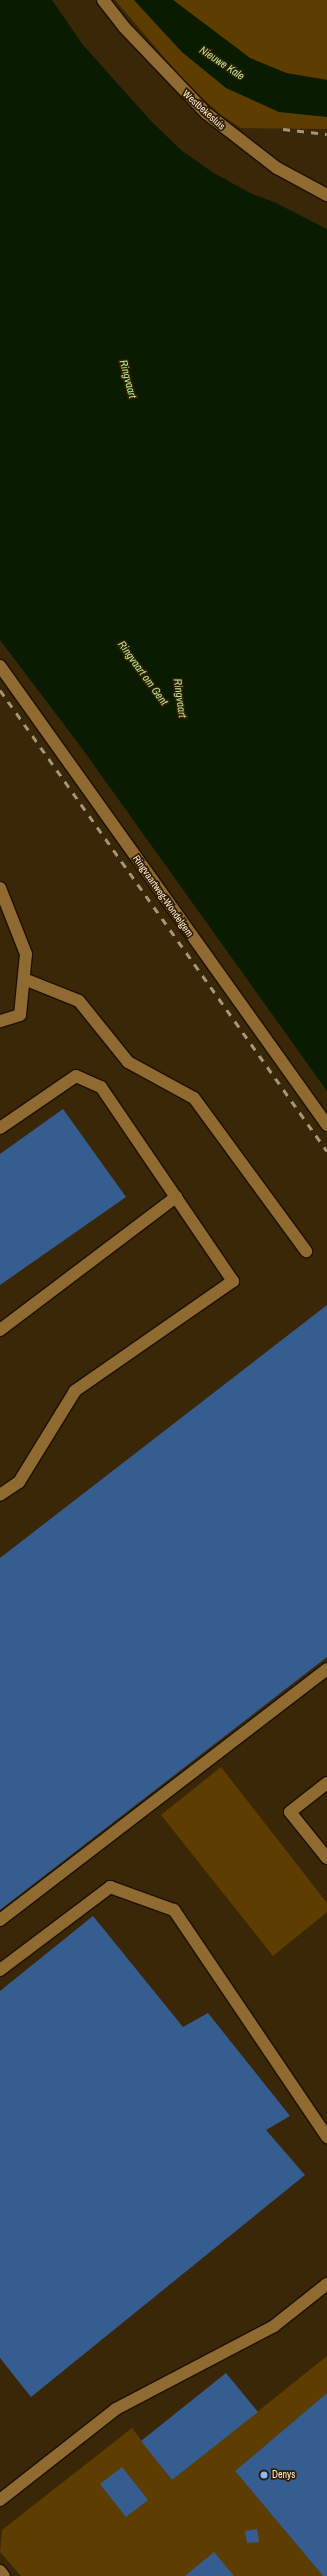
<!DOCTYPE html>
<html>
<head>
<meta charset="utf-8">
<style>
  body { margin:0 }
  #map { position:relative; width:327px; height:2576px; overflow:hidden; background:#3a2708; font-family:"Archivo Narrow",sans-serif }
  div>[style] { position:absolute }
  .green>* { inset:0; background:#5e3d00 }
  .water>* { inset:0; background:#091b01 }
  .building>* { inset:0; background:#365d90 }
  .roads { filter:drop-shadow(1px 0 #1d1102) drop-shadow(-1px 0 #1d1102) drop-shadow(0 1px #1d1102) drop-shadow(0 -1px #1d1102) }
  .minor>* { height:12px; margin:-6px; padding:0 6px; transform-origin:6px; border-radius:6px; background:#8f6a31 }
  .rail>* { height:3px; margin-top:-1.5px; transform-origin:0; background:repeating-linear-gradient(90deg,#a8967c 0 7px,transparent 0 14px) }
  .dots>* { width:11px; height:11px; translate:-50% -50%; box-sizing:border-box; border:2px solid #301d00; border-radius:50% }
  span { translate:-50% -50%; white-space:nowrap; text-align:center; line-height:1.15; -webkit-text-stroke:3.5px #301d00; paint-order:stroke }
  .street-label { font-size:10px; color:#fdecd6 }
  .poi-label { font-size:10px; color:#fdecd6 }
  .left { translate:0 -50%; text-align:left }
  .water-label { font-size:11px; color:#b1e895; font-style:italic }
</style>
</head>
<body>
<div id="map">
  <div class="green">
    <div style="clip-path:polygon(115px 0,134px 0,182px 52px,327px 117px,327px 129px,241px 128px,221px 115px,187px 84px)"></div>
    <div style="clip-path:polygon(173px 0,327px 0,327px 80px,286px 73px,250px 58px)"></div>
    <div style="clip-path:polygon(221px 1767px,327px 1903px,327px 1912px,273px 1956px,161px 1815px)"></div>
    <div style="clip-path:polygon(327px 2356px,327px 2393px,235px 2471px,323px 2576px,21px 2576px,0 2552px,2px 2530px,132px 2428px,172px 2480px)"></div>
  </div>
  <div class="water">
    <div style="clip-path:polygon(0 0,52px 0,83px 45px,151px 121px,181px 150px,212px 172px,250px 193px,276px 203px,327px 229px,327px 1091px,81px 747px,0 640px)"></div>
    <div style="clip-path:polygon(134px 0,173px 0,250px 58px,286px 73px,327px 80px,327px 117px,279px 112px,226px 88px,182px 52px)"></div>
  </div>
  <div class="building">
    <div style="clip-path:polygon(63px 1109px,126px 1197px,0 1285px,0 1154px)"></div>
    <div style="clip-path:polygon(327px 1305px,327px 1657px,0 1910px,0 1558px)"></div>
    <div style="clip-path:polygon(93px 1916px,183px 2027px,208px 2013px,290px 2116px,266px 2130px,305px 2175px,31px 2397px,0 2358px,0 1991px)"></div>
    <div style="clip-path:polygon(226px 2373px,258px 2412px,172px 2480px,141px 2441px)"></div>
    <div style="clip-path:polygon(327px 2393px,327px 2576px,323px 2576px,235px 2471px)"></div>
    <div style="clip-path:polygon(122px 2467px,148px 2500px,126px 2517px,100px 2484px)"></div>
    <div style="clip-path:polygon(257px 2529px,259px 2542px,247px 2543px,245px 2531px)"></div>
    <div style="clip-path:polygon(214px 2552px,234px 2576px,185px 2576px)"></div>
  </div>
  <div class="roads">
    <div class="minor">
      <div style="left:103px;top:0;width:34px;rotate:52deg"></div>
      <div style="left:124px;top:27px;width:119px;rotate:46.4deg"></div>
      <div style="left:206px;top:113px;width:90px;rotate:37.8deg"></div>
      <div style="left:277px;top:168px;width:57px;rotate:28.4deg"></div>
      <div style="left:0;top:666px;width:564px;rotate:54.53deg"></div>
      <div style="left:0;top:888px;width:71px;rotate:68.5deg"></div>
      <div style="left:26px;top:954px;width:61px;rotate:95.6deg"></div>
      <div style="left:20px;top:1015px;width:21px;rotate:163deg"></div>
      <div style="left:24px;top:979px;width:59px;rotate:21.8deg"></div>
      <div style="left:79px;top:1001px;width:78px;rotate:51.2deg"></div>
      <div style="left:128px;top:1062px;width:75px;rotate:28.6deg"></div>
      <div style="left:194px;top:1098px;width:190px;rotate:53.8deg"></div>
      <div style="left:0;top:1128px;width:92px;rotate:-34.4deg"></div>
      <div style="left:76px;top:1076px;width:27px;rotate:24deg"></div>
      <div style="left:101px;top:1087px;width:235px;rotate:55.8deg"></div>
      <div style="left:233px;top:1281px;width:193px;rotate:145.2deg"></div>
      <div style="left:75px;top:1391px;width:107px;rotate:121.6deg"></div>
      <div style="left:19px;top:1482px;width:23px;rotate:146deg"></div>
      <div style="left:0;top:1330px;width:221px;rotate:-37.1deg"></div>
      <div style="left:327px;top:1783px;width:47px;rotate:141.9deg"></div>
      <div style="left:290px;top:1812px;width:59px;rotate:51.2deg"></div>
      <div style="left:0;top:1920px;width:412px;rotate:-37.5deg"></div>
      <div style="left:0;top:1970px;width:138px;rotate:-37deg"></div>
      <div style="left:110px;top:1887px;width:68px;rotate:19.8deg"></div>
      <div style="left:174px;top:1910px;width:274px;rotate:56deg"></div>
      <div style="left:0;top:2500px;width:147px;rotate:-38.1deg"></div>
      <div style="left:116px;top:2409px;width:178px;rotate:-27.7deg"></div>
      <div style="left:274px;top:2326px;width:68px;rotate:-38.4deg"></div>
      <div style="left:0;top:2571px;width:6px;rotate:51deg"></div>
    </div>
  </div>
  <div class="rail">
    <div style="left:283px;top:129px;width:44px;rotate:6.5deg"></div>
    <div style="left:0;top:690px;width:565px;rotate:54.65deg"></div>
  </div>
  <div class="dots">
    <div style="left:264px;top:2475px;background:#89bafc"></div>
  </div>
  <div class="street-label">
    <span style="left:204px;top:110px;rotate:42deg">Westbekesluis</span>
    <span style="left:163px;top:896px;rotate:55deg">Ringvaartweg-Wondelgem</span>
  </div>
  <div class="poi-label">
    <span class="left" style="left:272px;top:2475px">Denys</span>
  </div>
  <div class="water-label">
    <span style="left:222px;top:63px;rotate:34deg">Nieuwe Kale</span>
    <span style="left:128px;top:379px;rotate:75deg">Ringvaart</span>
    <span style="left:143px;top:673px;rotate:54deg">Ringvaart om Gent</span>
    <span style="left:180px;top:698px;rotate:82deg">Ringvaart</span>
  </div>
</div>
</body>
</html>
